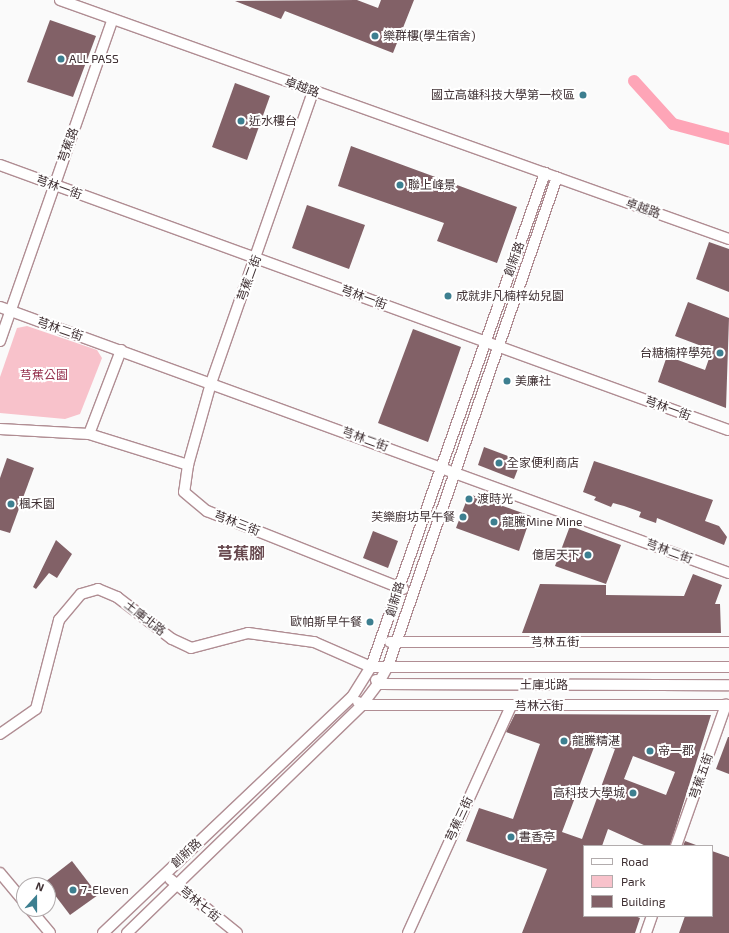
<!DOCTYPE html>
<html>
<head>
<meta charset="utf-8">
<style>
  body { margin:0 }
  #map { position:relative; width:729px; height:933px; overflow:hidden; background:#fafafa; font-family:"Exo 2","Noto Sans TC",sans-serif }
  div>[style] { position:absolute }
  .green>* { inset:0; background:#f8c2cb }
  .canal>* { height:12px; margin:-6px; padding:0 6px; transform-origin:6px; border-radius:6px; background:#fea5b7 }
  .building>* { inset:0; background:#826167 }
  .roads { filter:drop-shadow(1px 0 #b08d93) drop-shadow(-1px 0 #b08d93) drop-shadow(0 1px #b08d93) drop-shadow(0 -1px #b08d93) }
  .minor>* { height:10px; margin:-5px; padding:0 5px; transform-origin:5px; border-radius:5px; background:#fff }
  .dots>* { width:11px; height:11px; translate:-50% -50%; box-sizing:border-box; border:2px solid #fff; border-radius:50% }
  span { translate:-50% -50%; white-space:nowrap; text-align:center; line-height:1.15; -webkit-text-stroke:4px #fff; paint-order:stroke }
  .poi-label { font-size:12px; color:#3f3033 }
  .left { translate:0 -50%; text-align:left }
  .right { translate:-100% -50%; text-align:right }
  .street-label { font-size:12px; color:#3f3033 }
  .park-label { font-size:12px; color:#932e4b }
  .district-label { font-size:16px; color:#67484e; font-weight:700 }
  .legend { position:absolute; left:583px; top:845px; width:130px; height:72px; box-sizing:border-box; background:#fff; border:1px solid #b2acad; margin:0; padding:5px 7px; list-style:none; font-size:12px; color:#3f3033 }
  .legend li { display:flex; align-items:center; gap:8px; height:20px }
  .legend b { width:20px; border:1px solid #b2acad }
  .north { position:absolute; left:16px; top:877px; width:40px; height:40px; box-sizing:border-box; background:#fff; border:1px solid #b2acad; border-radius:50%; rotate:21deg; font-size:11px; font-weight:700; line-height:16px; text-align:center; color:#3f3033 }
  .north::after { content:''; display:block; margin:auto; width:14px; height:18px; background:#3d7f90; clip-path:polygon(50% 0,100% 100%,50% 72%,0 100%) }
</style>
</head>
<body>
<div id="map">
  <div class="green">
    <div style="clip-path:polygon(27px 326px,97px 350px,102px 358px,80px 414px,65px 419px,0 413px,0 377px,17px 328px)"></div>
  </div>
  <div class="canal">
    <div style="left:634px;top:81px;width:58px;rotate:47.8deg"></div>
    <div style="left:673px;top:124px;width:58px;rotate:15deg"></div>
  </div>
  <div class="building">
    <div style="clip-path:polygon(357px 0,378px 8px,381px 0,414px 0,393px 53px,285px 11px,281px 19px,235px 1px)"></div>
    <div style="clip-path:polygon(50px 20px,96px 36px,73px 97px,27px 82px)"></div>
    <div style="clip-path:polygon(235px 83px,270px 96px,247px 160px,212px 147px)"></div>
    <div style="clip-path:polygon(351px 146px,517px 207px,497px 263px,437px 241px,444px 223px,338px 186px)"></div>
    <div style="clip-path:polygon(307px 205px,365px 225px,349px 269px,292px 248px)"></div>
    <div style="clip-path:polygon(709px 242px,729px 249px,729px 292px,696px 279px)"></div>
    <div style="clip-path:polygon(688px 302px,729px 318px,726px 408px,658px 382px,667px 356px,705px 370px,712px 350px,675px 336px)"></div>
    <div style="clip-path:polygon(413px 329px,461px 347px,428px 442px,378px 423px)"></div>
    <div style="clip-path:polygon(484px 447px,521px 461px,514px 479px,478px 465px)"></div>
    <div style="clip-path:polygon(7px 458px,34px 468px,10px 533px,0 530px,0 478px)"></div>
    <div style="clip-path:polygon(594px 461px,713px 500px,705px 521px,719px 526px,727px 537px,724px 545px,657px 518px,656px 523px,639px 517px,641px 512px,624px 506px,613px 503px,611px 507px,594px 500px,596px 497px,583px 492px)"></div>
    <div style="clip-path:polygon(469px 494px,531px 516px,519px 551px,456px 528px)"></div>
    <div style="clip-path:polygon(570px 526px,621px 545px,606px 584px,555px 566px)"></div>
    <div style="clip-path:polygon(373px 531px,398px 541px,388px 568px,363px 558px)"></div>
    <div style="clip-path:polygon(56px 540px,72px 554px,57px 578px,49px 573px,36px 589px,33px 587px)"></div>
    <div style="clip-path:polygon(693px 574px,722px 585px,715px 604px,720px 604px,721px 633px,522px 633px,540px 584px,606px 585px,606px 595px,684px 596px)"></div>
    <div style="clip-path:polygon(evenodd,515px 714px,711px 715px,670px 846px,646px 846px,608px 829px,602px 846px,584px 846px,584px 916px,635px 916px,640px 918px,635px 933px,522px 933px,547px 869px,466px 841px,479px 808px,513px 819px,540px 744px,506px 732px,515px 714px,596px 742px,615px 749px,582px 839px,562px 832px,596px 742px,515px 714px,633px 756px,675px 772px,666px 795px,624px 779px,633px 756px)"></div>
    <div style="clip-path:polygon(728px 737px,729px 737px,729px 774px,716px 769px)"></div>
    <div style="clip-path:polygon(685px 841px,696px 845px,696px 846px,683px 846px)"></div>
    <div style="clip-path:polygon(712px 851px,729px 857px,729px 933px,679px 933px,685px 916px,712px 916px)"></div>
    <div style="clip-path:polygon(72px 861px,98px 895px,70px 915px,45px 882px)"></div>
  </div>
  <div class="roads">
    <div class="minor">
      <div style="left:60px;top:0;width:710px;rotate:19.66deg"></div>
      <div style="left:0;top:165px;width:775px;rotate:20deg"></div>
      <div style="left:0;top:307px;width:776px;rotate:20.05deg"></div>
      <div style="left:0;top:341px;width:341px;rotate:-70.7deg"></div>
      <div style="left:0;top:429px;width:89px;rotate:3.2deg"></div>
      <div style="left:89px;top:434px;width:104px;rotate:17.4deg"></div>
      <div style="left:188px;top:465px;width:27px;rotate:98deg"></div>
      <div style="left:184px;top:492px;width:30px;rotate:40deg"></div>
      <div style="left:207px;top:511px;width:211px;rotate:21.7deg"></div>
      <div style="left:89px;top:434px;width:90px;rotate:-69.1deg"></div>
      <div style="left:188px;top:465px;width:85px;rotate:-74.3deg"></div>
      <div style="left:211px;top:383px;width:309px;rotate:-70.7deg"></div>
      <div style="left:390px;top:642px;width:339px"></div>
      <div style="left:376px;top:680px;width:4px;rotate:63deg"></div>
      <div style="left:378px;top:684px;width:351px;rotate:0.2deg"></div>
      <div style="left:358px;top:702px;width:5px;rotate:37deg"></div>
      <div style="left:362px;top:705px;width:367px"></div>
      <div style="left:0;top:734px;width:44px;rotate:-34.8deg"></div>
      <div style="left:36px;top:709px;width:92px;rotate:-75.5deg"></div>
      <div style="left:59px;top:620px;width:34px;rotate:-50deg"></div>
      <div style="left:81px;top:594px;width:18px;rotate:-16deg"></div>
      <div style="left:98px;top:589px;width:21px;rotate:23deg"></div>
      <div style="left:117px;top:597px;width:69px;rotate:37.4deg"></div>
      <div style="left:172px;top:639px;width:21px;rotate:25deg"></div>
      <div style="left:191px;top:648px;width:59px;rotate:-14.7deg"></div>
      <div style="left:248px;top:633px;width:67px;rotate:7.8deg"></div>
      <div style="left:314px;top:642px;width:62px;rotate:23.7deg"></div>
      <div style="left:371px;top:667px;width:358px"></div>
      <div style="left:676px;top:846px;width:150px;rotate:-70.5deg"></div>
      <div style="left:0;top:873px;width:38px;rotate:50deg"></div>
      <div style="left:170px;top:879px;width:86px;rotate:38.9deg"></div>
      <div style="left:30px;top:909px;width:31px;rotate:50deg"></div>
      <div style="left:103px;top:933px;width:343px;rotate:-43.5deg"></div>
      <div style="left:352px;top:697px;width:36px;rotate:-58deg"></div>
      <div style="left:371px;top:667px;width:524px;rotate:-70.6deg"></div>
      <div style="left:127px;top:933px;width:327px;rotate:-44.1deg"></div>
      <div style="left:362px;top:705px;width:26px;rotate:-53deg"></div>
      <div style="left:378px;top:684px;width:21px;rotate:-61deg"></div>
      <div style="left:388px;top:666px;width:517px;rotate:-70.93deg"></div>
      <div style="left:408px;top:933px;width:249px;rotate:-65.6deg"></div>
      <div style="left:646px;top:933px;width:18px;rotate:-71deg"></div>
    </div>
  </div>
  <div class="dots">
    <div style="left:375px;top:36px;background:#3d7f90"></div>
    <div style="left:61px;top:59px;background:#3d7f90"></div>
    <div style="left:583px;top:95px;background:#3d7f90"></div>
    <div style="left:241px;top:121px;background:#3d7f90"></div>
    <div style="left:400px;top:185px;background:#3d7f90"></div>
    <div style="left:448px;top:296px;background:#3d7f90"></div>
    <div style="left:720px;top:353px;background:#3d7f90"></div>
    <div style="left:507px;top:381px;background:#3d7f90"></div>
    <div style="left:499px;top:463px;background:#3d7f90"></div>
    <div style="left:469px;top:499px;background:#3d7f90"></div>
    <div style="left:11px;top:504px;background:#3d7f90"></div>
    <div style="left:463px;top:517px;background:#3d7f90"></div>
    <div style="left:494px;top:522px;background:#3d7f90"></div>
    <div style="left:588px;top:555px;background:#3d7f90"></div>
    <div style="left:370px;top:622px;background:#3d7f90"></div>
    <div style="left:564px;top:741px;background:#3d7f90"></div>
    <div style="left:650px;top:751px;background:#3d7f90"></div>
    <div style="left:633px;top:793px;background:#3d7f90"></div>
    <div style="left:511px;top:837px;background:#3d7f90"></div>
    <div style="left:73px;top:890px;background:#3d7f90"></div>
  </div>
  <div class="poi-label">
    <span class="left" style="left:383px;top:36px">樂群樓(學生宿舍)</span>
    <span class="left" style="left:69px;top:59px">ALL PASS</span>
    <span class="right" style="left:575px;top:95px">國立高雄科技大學第一校區</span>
    <span class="left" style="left:249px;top:121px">近水樓台</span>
    <span class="left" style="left:408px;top:185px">聯上峰景</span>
    <span class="left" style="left:456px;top:296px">成就非凡楠梓幼兒園</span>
    <span class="right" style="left:712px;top:353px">台糖楠梓學苑</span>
    <span class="left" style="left:515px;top:381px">美廉社</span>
    <span class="left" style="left:507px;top:463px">全家便利商店</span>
    <span class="left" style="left:477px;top:499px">渡時光</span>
    <span class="left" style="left:19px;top:504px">楓禾園</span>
    <span class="right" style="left:455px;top:517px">芙樂廚坊早午餐</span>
    <span class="left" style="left:502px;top:522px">龍騰Mine Mine</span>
    <span class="right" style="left:580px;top:555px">億居天下</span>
    <span class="right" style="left:362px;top:622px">歐帕斯早午餐</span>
    <span class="left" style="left:572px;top:741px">龍騰精湛</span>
    <span class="left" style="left:658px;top:751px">帝一郡</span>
    <span class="right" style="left:625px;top:793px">高科技大學城</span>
    <span class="left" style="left:519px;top:837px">書香亭</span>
    <span class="left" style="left:81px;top:890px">7-Eleven</span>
  </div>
  <div class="street-label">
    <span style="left:302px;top:87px;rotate:20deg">卓越路</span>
    <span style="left:68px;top:145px;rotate:-70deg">芎蕉路</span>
    <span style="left:59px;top:187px;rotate:20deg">芎林一街</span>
    <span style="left:643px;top:208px;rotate:20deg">卓越路</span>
    <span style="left:514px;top:259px;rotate:-70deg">創新路</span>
    <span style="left:249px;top:278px;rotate:-70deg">芎蕉二街</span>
    <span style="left:364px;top:297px;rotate:20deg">芎林一街</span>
    <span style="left:60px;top:329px;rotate:19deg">芎林二街</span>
    <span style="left:668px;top:408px;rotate:20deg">芎林一街</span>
    <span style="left:365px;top:439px;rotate:20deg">芎林二街</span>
    <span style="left:237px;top:523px;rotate:21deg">芎林三街</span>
    <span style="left:669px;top:551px;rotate:20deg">芎林二街</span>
    <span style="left:395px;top:599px;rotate:-73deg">創新路</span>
    <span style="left:145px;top:618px;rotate:38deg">土庫北路</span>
    <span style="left:555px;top:642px">芎林五街</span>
    <span style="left:544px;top:685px">土庫北路</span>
    <span style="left:539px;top:706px">芎林六街</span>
    <span style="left:701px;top:776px;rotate:-71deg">芎蕉五街</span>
    <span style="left:459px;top:819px;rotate:-65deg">芎蕉三街</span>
    <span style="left:186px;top:853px;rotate:-43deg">創新路</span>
    <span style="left:200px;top:904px;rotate:39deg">芎林七街</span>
  </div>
  <div class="park-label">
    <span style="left:44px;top:375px">芎蕉公園</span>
  </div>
  <div class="district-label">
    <span style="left:241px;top:553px">芎蕉腳</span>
  </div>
  <ul class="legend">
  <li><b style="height:5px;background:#fff"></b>Road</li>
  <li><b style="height:11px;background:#f8c2cb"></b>Park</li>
  <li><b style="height:11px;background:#826167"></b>Building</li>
  </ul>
  <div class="north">N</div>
</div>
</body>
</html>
